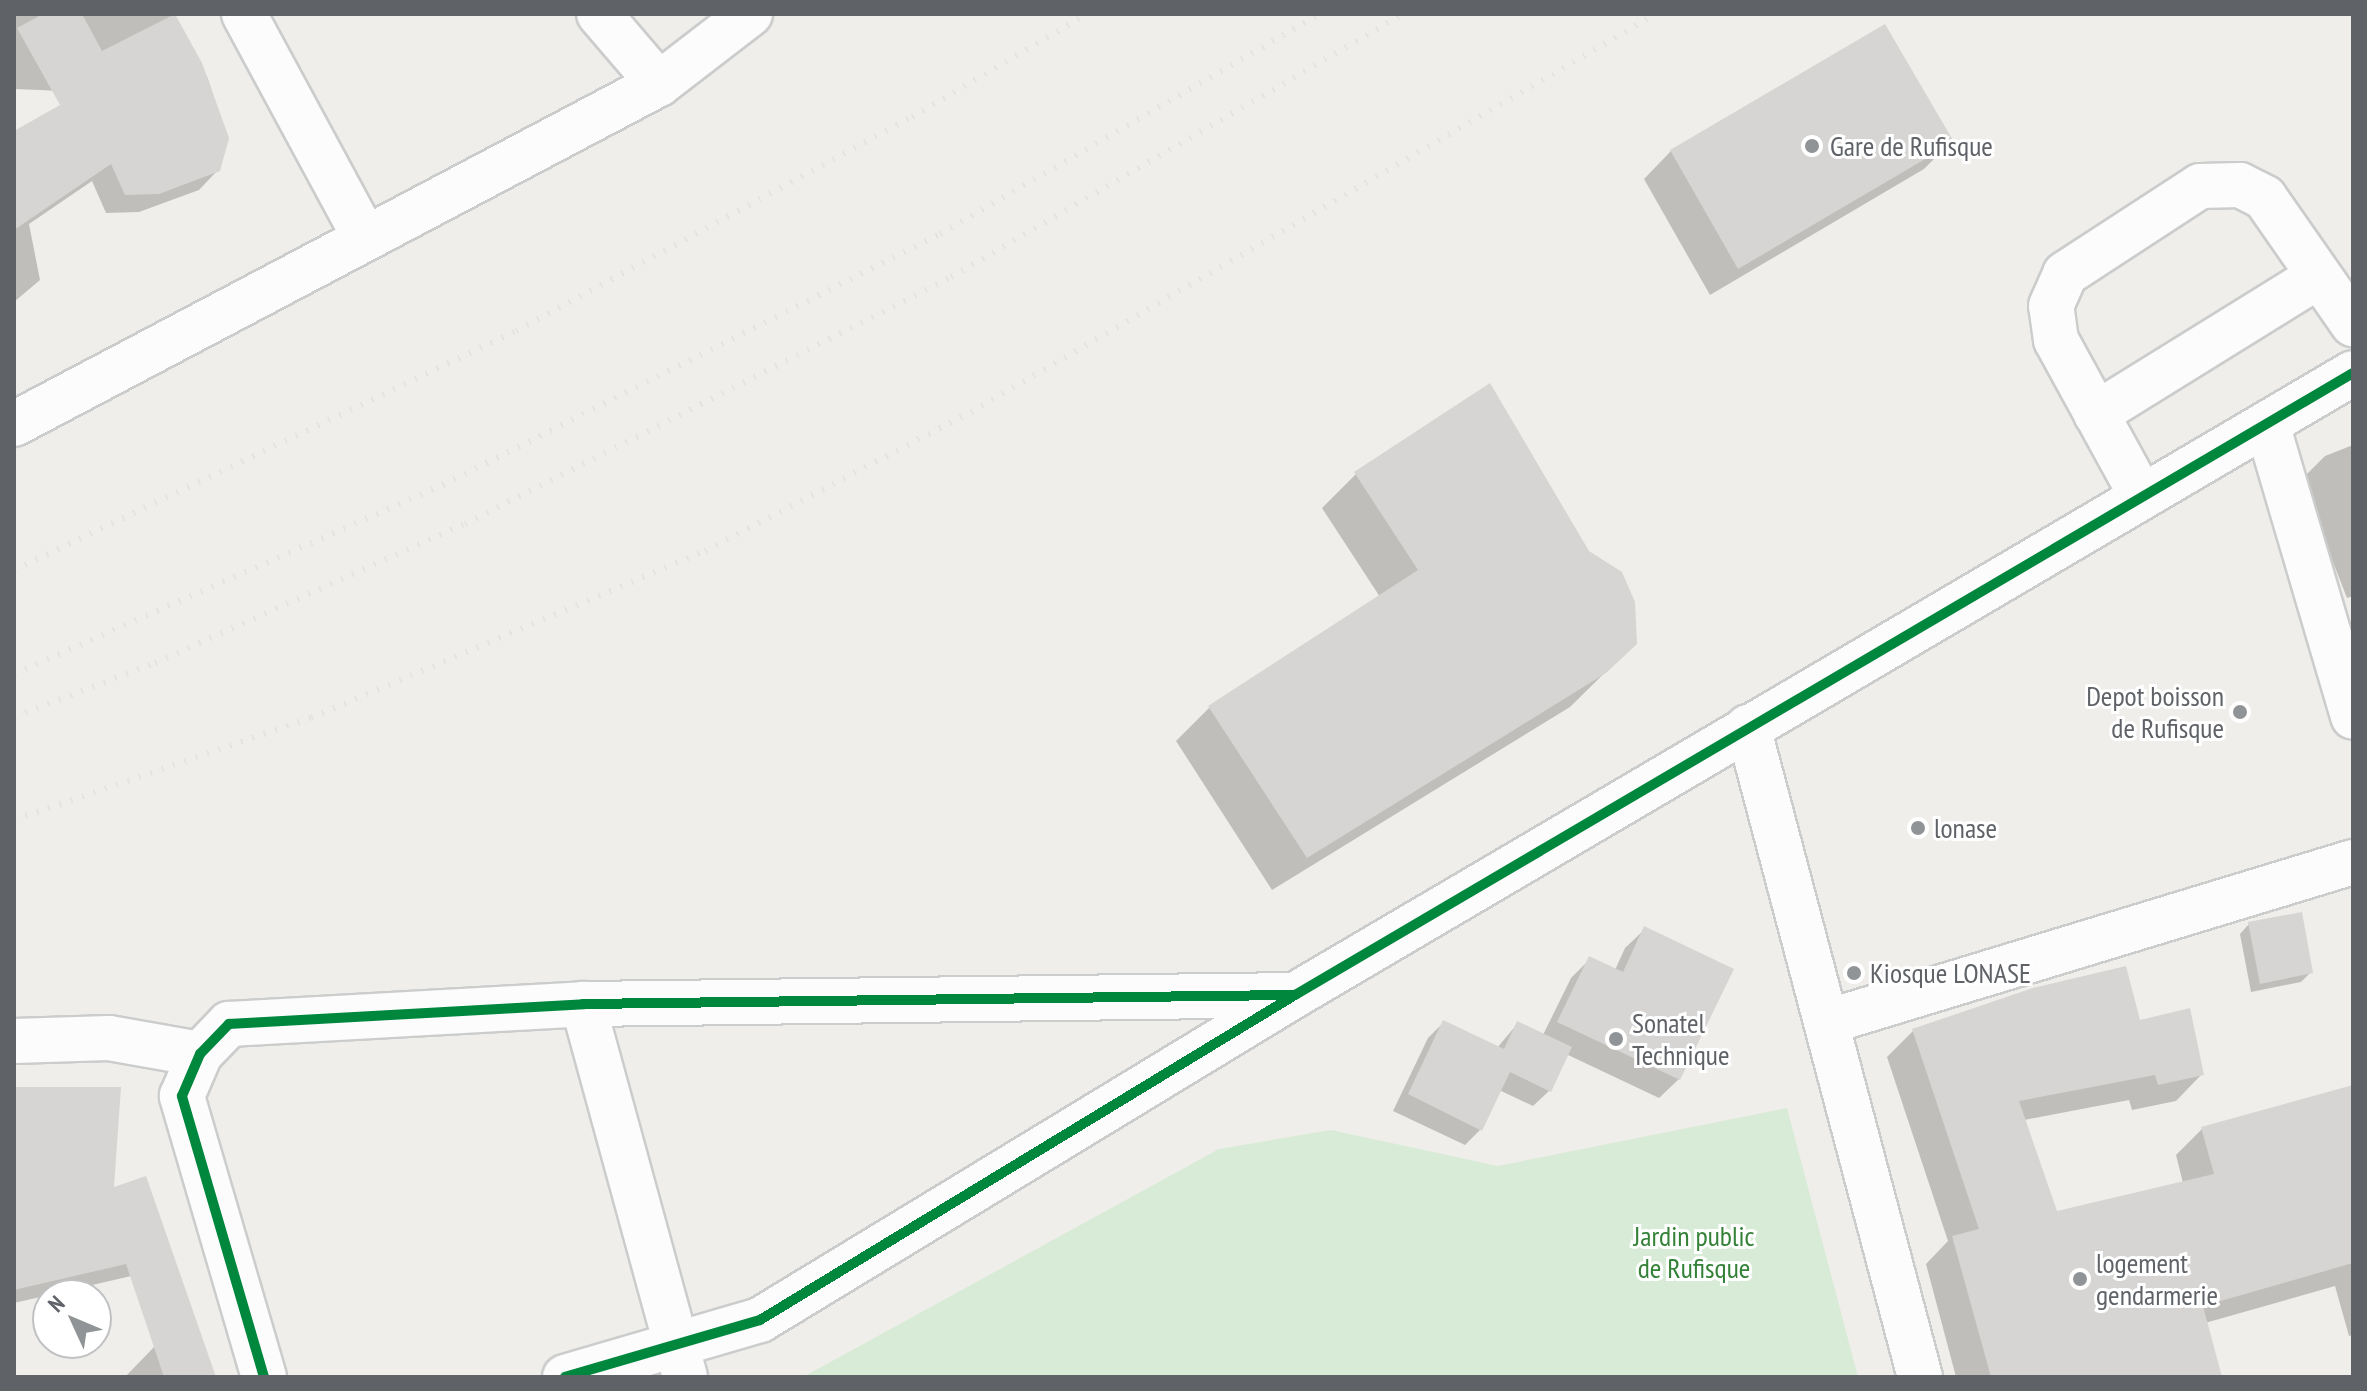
<!DOCTYPE html>
<html>
<head>
<meta charset="utf-8">
<style>
  body { margin:0 }
  #map { position:relative; width:2367px; height:1391px; overflow:hidden; background:#efeeea; font-family:"PT Sans Narrow",sans-serif }
  div>[style] { position:absolute }
  .green>* { inset:0; background:#d8ebd6 }
  .shadow>* { inset:0; background:#0003 }
  .building>* { inset:0; background:#d6d5d3 }
  .roads { filter:drop-shadow(2px 0 #cbcccc) drop-shadow(-2px 0 #cbcccc) drop-shadow(0 2px #cbcccc) drop-shadow(0 -2px #cbcccc) }
  .minor>* { height:44px; margin:-22px; padding:0 22px; transform-origin:22px; border-radius:22px; background:#fdfcfc }
  .rail>* { height:6px; margin-top:-3px; transform-origin:0; background:repeating-linear-gradient(90deg,#e4e4e4 0 2px,transparent 0 12px) }
  .cycleway>* { height:10px; margin:-5px; padding:0 5px; transform-origin:5px; border-radius:5px; background:#00873e }
  .dots>* { width:22px; height:22px; translate:-50% -50%; box-sizing:border-box; border:4px solid #fff; border-radius:50% }
  span { translate:-50% -50%; white-space:nowrap; text-align:center; line-height:1.15; -webkit-text-stroke:6px #fff; paint-order:stroke }
  .poi-label { font-size:28px; color:#5f6368 }
  .left { translate:0 -50%; text-align:left }
  .right { translate:-100% -50%; text-align:right }
  .park-label { font-size:28px; color:#348238 }
  .frame { position:absolute; inset:0; border:16px solid #5f6368; pointer-events:none }
  .north { position:absolute; left:32px; top:1279px; width:80px; height:80px; box-sizing:border-box; background:#fff; border:2px solid #bfc1c3; border-radius:50%; rotate:314deg; font-size:22px; font-weight:700; line-height:32px; text-align:center; color:#5f6368 }
  .north::after { content:''; display:block; margin:auto; width:28px; height:36px; background:#919496; clip-path:polygon(50% 0,100% 100%,50% 72%,0 100%) }
</style>
</head>
<body>
<div id="map">
  <div class="green">
    <div style="clip-path:polygon(1787px 1108px,1858px 1377px,803px 1377px,1219px 1149px,1331px 1130px,1498px 1166px)"></div>
  </div>
  <div class="shadow">
    <div style="clip-path:polygon(14px 14px,172px 14px,208px 79px,227px 138px,218px 170px,199px 190px,139px 212px,106px 213px,92px 181px,29px 224px,40px 280px,14px 302px,14px 133px,87px 92px,14px 89px)"></div>
    <div style="clip-path:polygon(1951px 142px,1924px 169px,1710px 295px,1644px 179px,1671px 151px)"></div>
    <div style="clip-path:polygon(2353px 445px,2353px 596px,2347px 598px,2301px 480px,2325px 456px)"></div>
    <div style="clip-path:polygon(1356px 474px,1635px 643px,1570px 707px,1272px 890px,1176px 741px,1210px 707px,1380px 597px,1322px 508px)"></div>
    <div style="clip-path:polygon(2249px 924px,2311px 972px,2301px 982px,2251px 992px,2240px 934px)"></div>
    <div style="clip-path:polygon(1645px 929px,1679px 1079px,1659px 1098px,1566px 1054px,1549px 1091px,1533px 1106px,1499px 1090px,1481px 1129px,1465px 1145px,1393px 1111px,1428px 1038px,1444px 1022px,1497px 1048px,1518px 1023px,1543px 1035px,1571px 978px,1590px 959px,1615px 970px,1625px 948px)"></div>
    <div style="clip-path:polygon(1913px 1031px,2202px 1074px,2176px 1101px,2132px 1110px,2129px 1100px,2024px 1120px,2056px 1213px,2183px 1183px,2176px 1155px,2202px 1129px,2353px 1087px,2353px 1335px,2349px 1336px,2335px 1286px,2205px 1323px,2220px 1377px,1956px 1377px,1926px 1264px,1948px 1241px,1887px 1057px)"></div>
    <div style="clip-path:polygon(14px 1089px,112px 1189px,153px 1271px,14px 1303px)"></div>
    <div style="clip-path:polygon(154px 1347px,214px 1377px,125px 1377px)"></div>
  </div>
  <div class="building">
    <div style="clip-path:polygon(43px 14px,82px 14px,102px 51px,175px 14px,202px 63px,229px 138px,220px 171px,159px 194px,125px 195px,111px 164px,14px 230px,14px 131px,60px 105px,17px 28px)"></div>
    <div style="clip-path:polygon(1885px 24px,1954px 142px,1738px 269px,1670px 150px)"></div>
    <div style="clip-path:polygon(1490px 383px,1589px 551px,1622px 572px,1635px 602px,1637px 644px,1606px 673px,1307px 858px,1208px 706px,1418px 570px,1354px 472px)"></div>
    <div style="clip-path:polygon(2302px 912px,2313px 973px,2260px 984px,2248px 922px)"></div>
    <div style="clip-path:polygon(1644px 926px,1734px 969px,1680px 1080px,1557px 1022px,1589px 956px,1623px 972px)"></div>
    <div style="clip-path:polygon(2126px 966px,2140px 1020px,2190px 1008px,2204px 1075px,2158px 1085px,2155px 1075px,2019px 1101px,2057px 1211px,2214px 1174px,2201px 1127px,2353px 1085px,2353px 1263px,2203px 1306px,2222px 1377px,1991px 1377px,1952px 1236px,1979px 1229px,1912px 1029px,2033px 988px)"></div>
    <div style="clip-path:polygon(1443px 1020px,1504px 1049px,1517px 1021px,1572px 1047px,1551px 1092px,1510px 1072px,1482px 1131px,1408px 1094px)"></div>
    <div style="clip-path:polygon(14px 1087px,121px 1087px,114px 1187px,146px 1176px,216px 1377px,164px 1377px,126px 1264px,14px 1290px)"></div>
  </div>
  <div class="roads">
    <div class="minor">
      <div style="left:244px;top:14px;width:255px;rotate:61.6deg"></div>
      <div style="left:599px;top:14px;width:92px;rotate:49.4deg"></div>
      <div style="left:2096px;top:414px;width:262px;rotate:-31.8deg"></div>
      <div style="left:14px;top:424px;width:729px;rotate:-27.8deg"></div>
      <div style="left:659px;top:84px;width:115px;rotate:-37.6deg"></div>
      <div style="left:2267px;top:424px;width:305px;rotate:73.6deg"></div>
      <div style="left:2142px;top:497px;width:179px;rotate:-118.7deg"></div>
      <div style="left:2056px;top:340px;width:34px;rotate:-98deg"></div>
      <div style="left:2051px;top:306px;width:35px;rotate:-66deg"></div>
      <div style="left:2065px;top:274px;width:161px;rotate:-33.1deg"></div>
      <div style="left:2200px;top:186px;width:40px;rotate:-1.4deg"></div>
      <div style="left:2240px;top:185px;width:28px;rotate:27deg"></div>
      <div style="left:2265px;top:198px;width:154px;rotate:55.1deg"></div>
      <div style="left:1748px;top:727px;width:672px;rotate:75.18deg"></div>
      <div style="left:583px;top:1004px;width:387px;rotate:74.7deg"></div>
      <div style="left:1827px;top:1022px;width:550px;rotate:-16.92deg"></div>
      <div style="left:14px;top:1041px;width:95px;rotate:-1.8deg"></div>
      <div style="left:109px;top:1038px;width:92px;rotate:10deg"></div>
      <div style="left:264px;top:1377px;width:293px;rotate:-106.3deg"></div>
      <div style="left:182px;top:1096px;width:46px;rotate:-66.8deg"></div>
      <div style="left:200px;top:1054px;width:42px;rotate:-46deg"></div>
      <div style="left:229px;top:1024px;width:355px;rotate:-3.2deg"></div>
      <div style="left:583px;top:1004px;width:712px;rotate:-0.72deg"></div>
      <div style="left:565px;top:1377px;width:203px;rotate:-16.3deg"></div>
      <div style="left:760px;top:1320px;width:626px;rotate:-31.28deg"></div>
      <div style="left:1295px;top:995px;width:1227px;rotate:-30.45deg"></div>
    </div>
  </div>
  <div class="rail">
    <div style="left:14px;top:570px;width:556px;rotate:-25.46deg"></div>
    <div style="left:516px;top:331px;width:450px;rotate:-28.4deg"></div>
    <div style="left:912px;top:117px;width:203px;rotate:-30.5deg"></div>
    <div style="left:14px;top:674px;width:469px;rotate:-23.8deg"></div>
    <div style="left:443px;top:485px;width:557px;rotate:-26.8deg"></div>
    <div style="left:940px;top:234px;width:438px;rotate:-30.1deg"></div>
    <div style="left:14px;top:717px;width:151px;rotate:-21deg"></div>
    <div style="left:155px;top:663px;width:340px;rotate:-24.2deg"></div>
    <div style="left:465px;top:524px;width:545px;rotate:-26.94deg"></div>
    <div style="left:951px;top:277px;width:523px;rotate:-30.19deg"></div>
    <div style="left:14px;top:820px;width:314px;rotate:-19deg"></div>
    <div style="left:311px;top:718px;width:428px;rotate:-23deg"></div>
    <div style="left:705px;top:551px;width:300px;rotate:-27.6deg"></div>
    <div style="left:971px;top:412px;width:792px;rotate:-30.16deg"></div>
  </div>
  <div class="cycleway">
    <div style="left:264px;top:1377px;width:293px;rotate:-106.3deg"></div>
    <div style="left:182px;top:1096px;width:46px;rotate:-66.8deg"></div>
    <div style="left:200px;top:1054px;width:42px;rotate:-46deg"></div>
    <div style="left:229px;top:1024px;width:355px;rotate:-3.2deg"></div>
    <div style="left:583px;top:1004px;width:710px;rotate:-0.73deg"></div>
    <div style="left:565px;top:1377px;width:203px;rotate:-16.3deg"></div>
    <div style="left:760px;top:1320px;width:626px;rotate:-31.28deg"></div>
    <div style="left:1295px;top:995px;width:1227px;rotate:-30.45deg"></div>
  </div>
  <div class="dots">
    <div style="left:1812px;top:146px;background:#919496"></div>
    <div style="left:2240px;top:712px;background:#919496"></div>
    <div style="left:1918px;top:828px;background:#919496"></div>
    <div style="left:1854px;top:973px;background:#919496"></div>
    <div style="left:1616px;top:1039px;background:#919496"></div>
    <div style="left:2080px;top:1279px;background:#919496"></div>
  </div>
  <div class="poi-label">
    <span class="left" style="left:1830px;top:146px">Gare de Rufisque</span>
    <span class="right" style="left:2224px;top:712px">Depot boisson<br>de Rufisque</span>
    <span class="left" style="left:1934px;top:828px">lonase</span>
    <span class="left" style="left:1870px;top:973px">Kiosque LONASE</span>
    <span class="left" style="left:1632px;top:1039px">Sonatel<br>Technique</span>
    <span class="left" style="left:2096px;top:1279px">logement<br>gendarmerie</span>
  </div>
  <div class="park-label">
    <span style="left:1694px;top:1252px">Jardin public<br>de Rufisque</span>
  </div>
  <div class="frame"></div>
  <div class="north">N</div>
</div>
</body>
</html>
